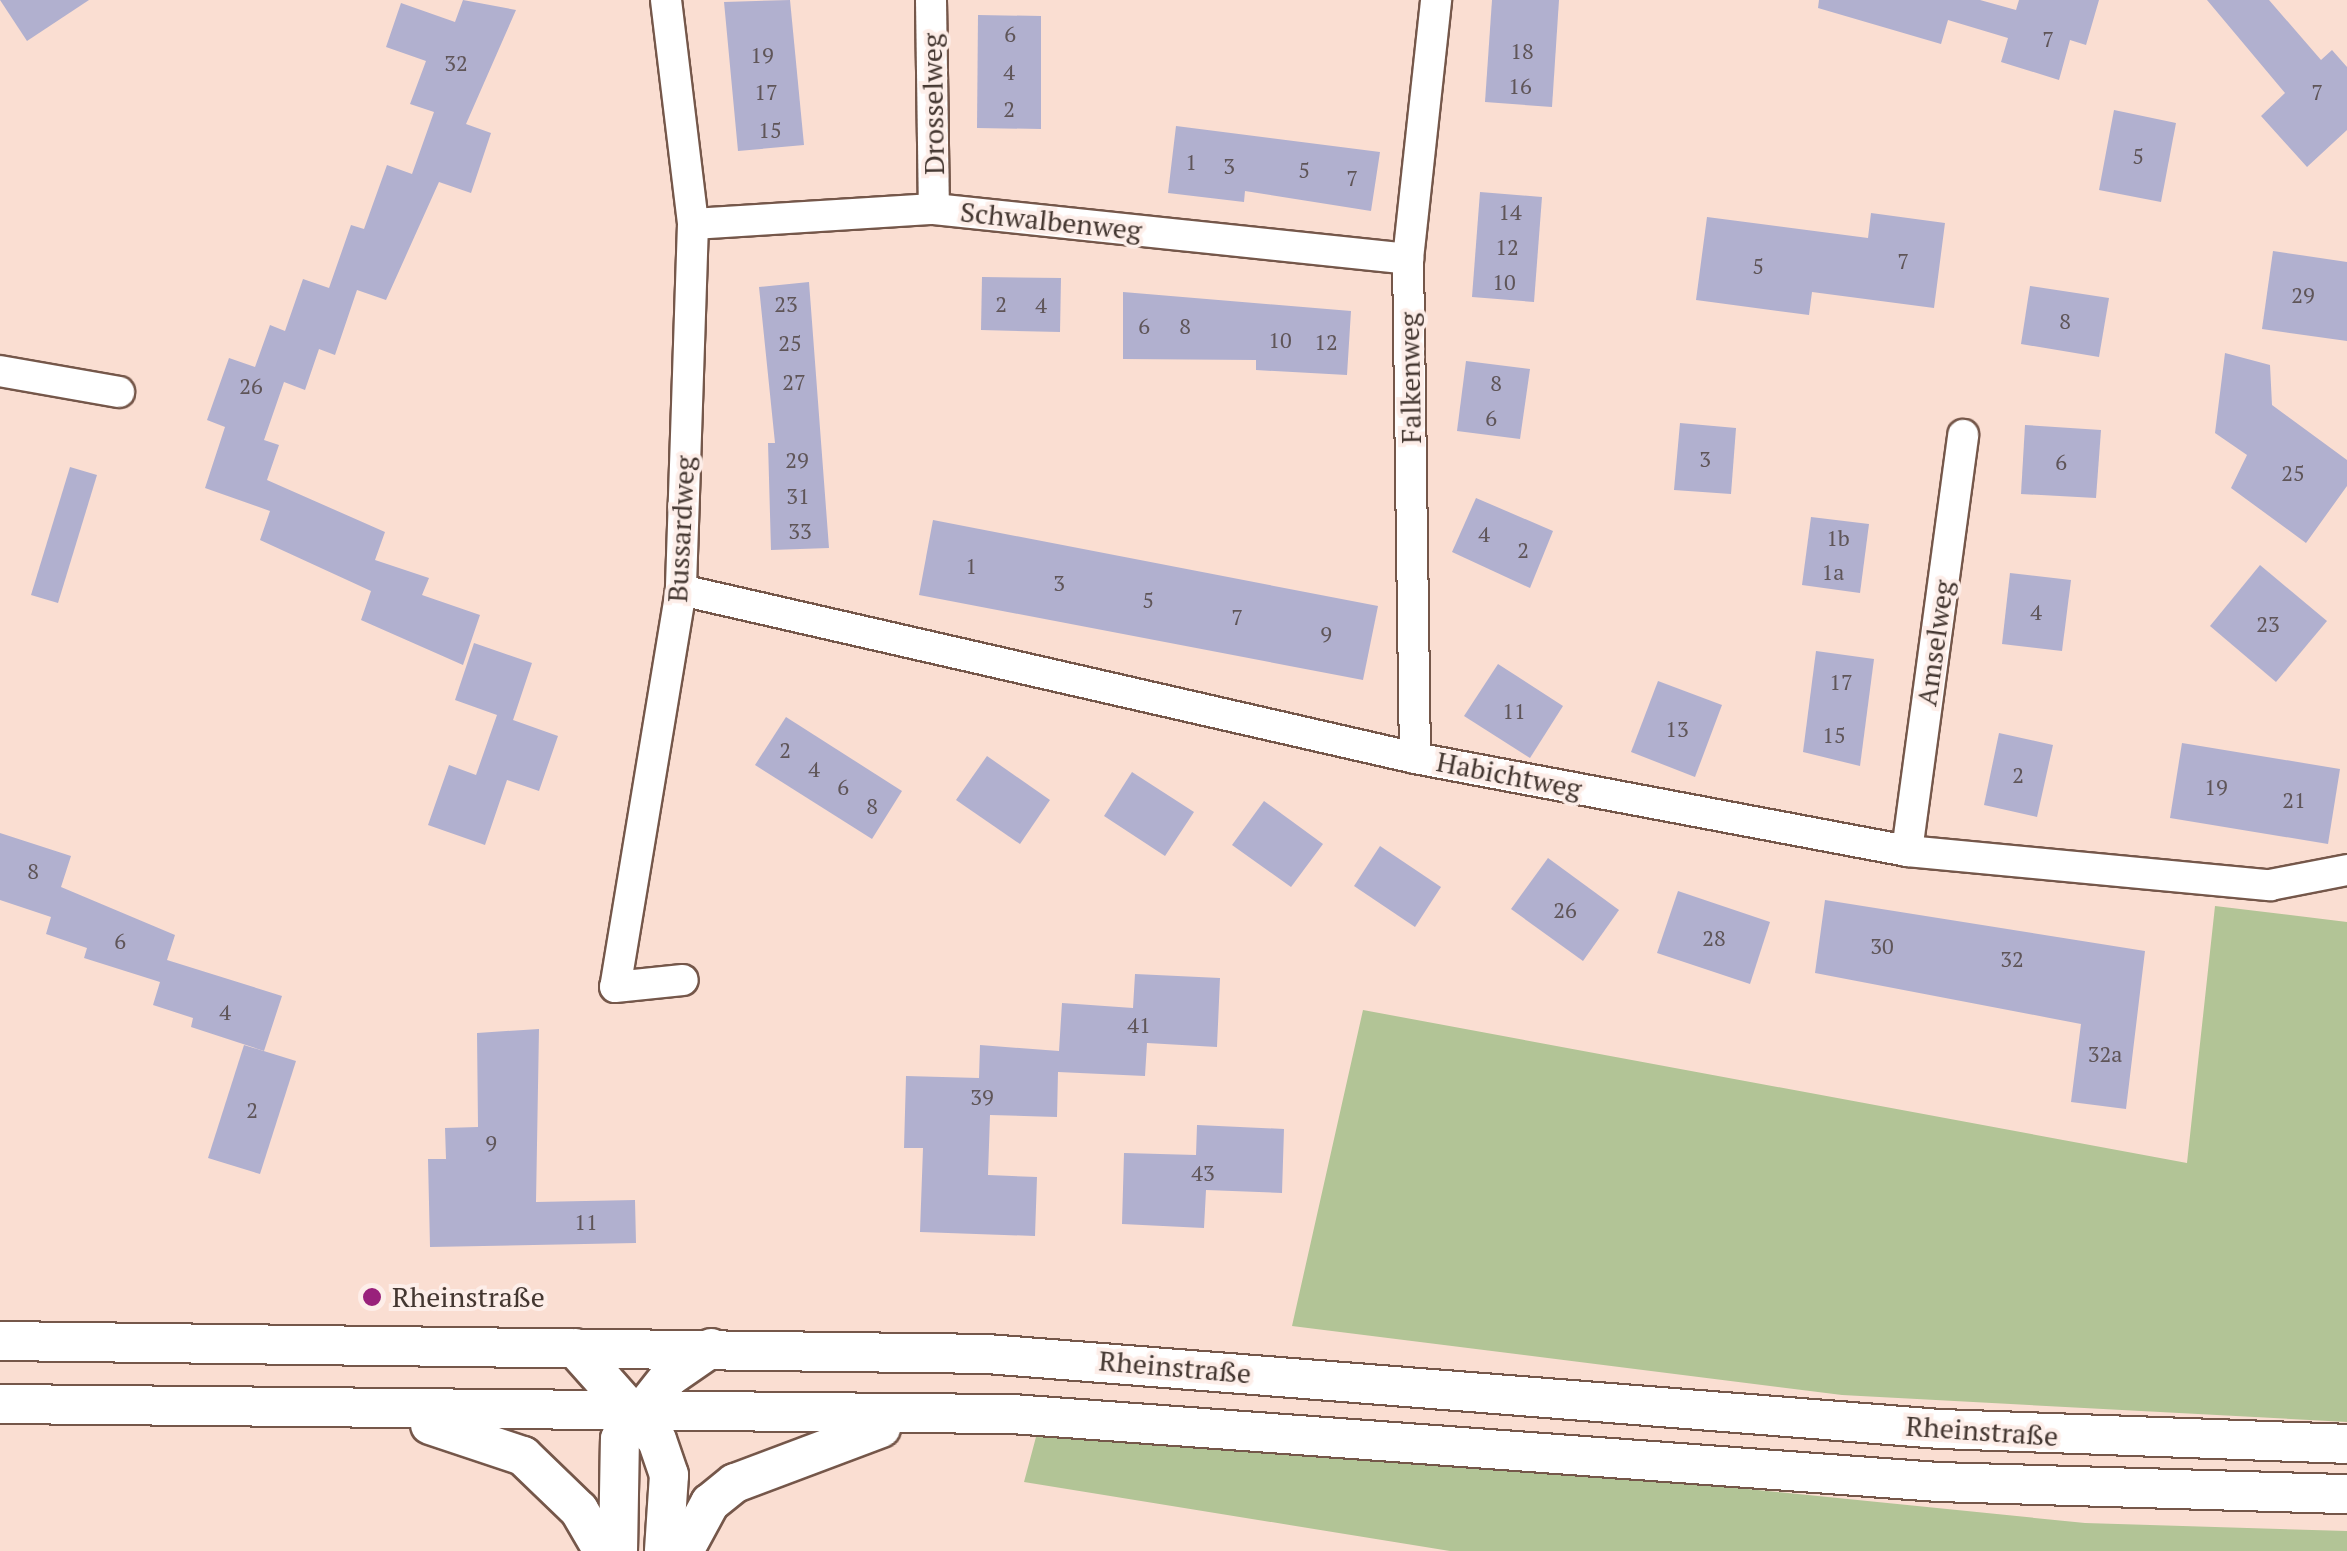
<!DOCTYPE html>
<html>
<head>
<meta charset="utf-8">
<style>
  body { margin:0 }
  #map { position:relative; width:2347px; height:1551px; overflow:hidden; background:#faded2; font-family:"PT Serif",serif }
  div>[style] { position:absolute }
  .green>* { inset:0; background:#b2c496 }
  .building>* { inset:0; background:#b1b0cf }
  .roads { filter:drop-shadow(2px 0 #75574a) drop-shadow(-2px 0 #75574a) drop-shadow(0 2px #75574a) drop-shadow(0 -2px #75574a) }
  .minor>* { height:30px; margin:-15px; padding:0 15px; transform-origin:15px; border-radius:15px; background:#fff }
  .tertiary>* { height:38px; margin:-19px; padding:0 19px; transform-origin:19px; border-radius:19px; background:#fff }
  .dots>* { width:28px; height:28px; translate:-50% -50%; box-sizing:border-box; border:5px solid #fdeee9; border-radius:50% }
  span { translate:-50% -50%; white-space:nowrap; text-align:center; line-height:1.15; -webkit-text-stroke:8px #fdeee9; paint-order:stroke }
  .number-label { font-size:22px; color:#5f5558 }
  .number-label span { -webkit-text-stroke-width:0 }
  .street-label { font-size:28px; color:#443731 }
  .poi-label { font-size:28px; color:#443731 }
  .left { translate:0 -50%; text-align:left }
</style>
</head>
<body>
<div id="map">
  <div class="green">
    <div style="clip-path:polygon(2215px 906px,2347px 922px,2347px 1422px,1842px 1395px,1292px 1326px,1363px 1010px,2187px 1163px)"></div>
    <div style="clip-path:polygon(1036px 1437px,1340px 1448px,2085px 1523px,2347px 1531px,2347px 1551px,1450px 1551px,1024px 1482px)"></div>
  </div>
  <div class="building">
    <div style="clip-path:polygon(0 0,89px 0,27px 41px)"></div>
    <div style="clip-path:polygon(463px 0,516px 10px,466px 124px,491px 133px,471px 193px,439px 182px,386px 300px,357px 290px,335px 355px,319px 349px,305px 390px,284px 382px,264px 440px,279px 445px,267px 480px,385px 532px,375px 560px,429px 578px,422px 595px,480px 615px,463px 665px,361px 620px,371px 591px,260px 540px,270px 511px,205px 488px,225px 427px,207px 420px,229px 358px,255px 367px,270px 325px,285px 331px,303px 279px,329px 288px,351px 225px,364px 229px,387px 165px,412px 174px,434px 112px,410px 104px,426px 61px,386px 47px,401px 3px,455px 22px)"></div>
    <div style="clip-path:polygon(790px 0,804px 145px,738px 151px,724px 2px)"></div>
    <div style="clip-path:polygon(1492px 0,1559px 0,1552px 107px,1485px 102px)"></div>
    <div style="clip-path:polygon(1819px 0,1980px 0,2016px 10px,2019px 0,2099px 0,2086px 45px,2070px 40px,2059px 80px,2001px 62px,2008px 38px,1948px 20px,1941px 44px,1818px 8px)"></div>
    <div style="clip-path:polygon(2207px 0,2269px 0,2321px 60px,2332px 50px,2347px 67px,2347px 130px,2307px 167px,2261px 116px,2285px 93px)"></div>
    <div style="clip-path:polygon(978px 15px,1041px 16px,1041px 129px,977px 128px)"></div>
    <div style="clip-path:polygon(2114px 110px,2176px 123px,2161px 202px,2099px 190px)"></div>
    <div style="clip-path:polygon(1176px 126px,1380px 152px,1371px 211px,1245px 191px,1244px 202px,1168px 193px)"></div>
    <div style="clip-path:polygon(1480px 192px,1542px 197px,1534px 302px,1472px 297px)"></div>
    <div style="clip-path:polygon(1871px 213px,1945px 223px,1934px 308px,1812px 292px,1809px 315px,1696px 300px,1707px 217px,1868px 238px)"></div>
    <div style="clip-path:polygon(2273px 251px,2347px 262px,2347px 341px,2262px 329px)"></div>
    <div style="clip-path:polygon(982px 277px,1061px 278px,1060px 332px,981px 330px)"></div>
    <div style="clip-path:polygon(809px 282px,829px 548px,771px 550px,768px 443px,775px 443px,759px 287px)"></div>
    <div style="clip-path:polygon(2030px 286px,2109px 298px,2099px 357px,2021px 344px)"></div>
    <div style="clip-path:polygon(1123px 292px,1351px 311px,1347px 375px,1256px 370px,1256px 360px,1123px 359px)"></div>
    <div style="clip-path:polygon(2225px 353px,2270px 365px,2272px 405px,2347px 460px,2347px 486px,2306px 543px,2231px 488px,2247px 455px,2215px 433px)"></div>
    <div style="clip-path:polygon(1466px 361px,1530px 369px,1520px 439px,1457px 431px)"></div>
    <div style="clip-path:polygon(1680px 423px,1736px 428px,1731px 494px,1674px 490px)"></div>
    <div style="clip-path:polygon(2025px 425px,2101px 430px,2096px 498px,2021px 494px)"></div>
    <div style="clip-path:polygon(70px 467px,97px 475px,58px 603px,31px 595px)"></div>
    <div style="clip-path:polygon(1476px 498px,1553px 531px,1530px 588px,1452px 552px)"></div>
    <div style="clip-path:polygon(1811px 517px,1869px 524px,1860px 593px,1802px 585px)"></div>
    <div style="clip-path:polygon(933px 520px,1378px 606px,1363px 680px,919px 595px)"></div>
    <div style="clip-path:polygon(2260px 565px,2327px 621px,2276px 682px,2210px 626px)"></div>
    <div style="clip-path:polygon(2010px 573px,2071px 580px,2062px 651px,2002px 644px)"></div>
    <div style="clip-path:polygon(474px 643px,532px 663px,513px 720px,558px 736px,539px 791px,507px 780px,485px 845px,428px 825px,449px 765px,476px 775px,497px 715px,455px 700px)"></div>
    <div style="clip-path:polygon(1816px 651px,1874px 659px,1860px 766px,1803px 752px)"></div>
    <div style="clip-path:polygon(1498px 664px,1563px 706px,1530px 758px,1464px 716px)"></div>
    <div style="clip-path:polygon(1658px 681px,1722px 705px,1695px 777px,1631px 752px)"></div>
    <div style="clip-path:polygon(786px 717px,902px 791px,872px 839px,755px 765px)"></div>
    <div style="clip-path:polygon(1999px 733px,2053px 745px,2037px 817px,1984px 805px)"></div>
    <div style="clip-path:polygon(2182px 743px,2340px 769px,2328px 844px,2170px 818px)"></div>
    <div style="clip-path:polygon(987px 756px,1050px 800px,1020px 844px,956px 800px)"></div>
    <div style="clip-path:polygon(1132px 772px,1194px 812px,1165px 856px,1104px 816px)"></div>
    <div style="clip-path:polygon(1264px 801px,1323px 844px,1291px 887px,1232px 845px)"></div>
    <div style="clip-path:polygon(0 833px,71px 856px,61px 887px,175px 935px,167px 960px,282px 996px,264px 1051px,191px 1027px,193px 1018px,153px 1005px,160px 982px,84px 958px,87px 948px,46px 934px,51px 917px,0 900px)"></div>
    <div style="clip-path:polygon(1380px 846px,1441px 887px,1415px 927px,1354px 886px)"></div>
    <div style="clip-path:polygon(1548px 858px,1619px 910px,1583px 961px,1511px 909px)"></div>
    <div style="clip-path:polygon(1678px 891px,1770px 922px,1750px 984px,1657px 953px)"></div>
    <div style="clip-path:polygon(1825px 900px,2145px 951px,2126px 1109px,2071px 1102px,2081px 1024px,1815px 973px)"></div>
    <div style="clip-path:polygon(1135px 974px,1220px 978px,1217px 1047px,1147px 1043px,1145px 1076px,1058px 1072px,1057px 1117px,990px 1115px,988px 1175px,1037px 1177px,1035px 1236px,920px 1232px,923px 1148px,904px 1148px,906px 1076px,979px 1078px,980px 1045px,1059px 1051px,1062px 1003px,1133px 1008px)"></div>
    <div style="clip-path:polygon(539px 1029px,536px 1202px,635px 1200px,636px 1243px,430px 1247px,428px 1159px,446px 1159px,445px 1128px,478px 1127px,477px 1033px)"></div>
    <div style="clip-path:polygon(244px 1045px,296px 1061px,260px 1174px,208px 1158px)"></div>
    <div style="clip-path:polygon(1197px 1125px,1284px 1129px,1282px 1193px,1206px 1190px,1204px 1228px,1122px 1224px,1124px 1153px,1196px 1155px)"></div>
  </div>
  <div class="roads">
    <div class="minor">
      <div style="left:666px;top:0;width:226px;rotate:83.1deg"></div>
      <div style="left:693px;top:224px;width:366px;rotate:91.9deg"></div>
      <div style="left:681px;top:590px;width:402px;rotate:99.4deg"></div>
      <div style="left:615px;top:987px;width:68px;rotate:-5.9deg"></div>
      <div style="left:931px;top:0;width:209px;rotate:89.2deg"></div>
      <div style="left:693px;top:224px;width:241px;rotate:-3.6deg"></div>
      <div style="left:934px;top:209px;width:477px;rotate:6deg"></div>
      <div style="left:0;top:371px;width:121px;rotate:10deg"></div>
      <div style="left:681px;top:590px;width:753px;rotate:12.89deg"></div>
      <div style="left:1415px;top:758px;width:501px;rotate:10.7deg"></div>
      <div style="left:1907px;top:851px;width:365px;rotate:5.4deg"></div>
      <div style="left:2270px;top:885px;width:78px;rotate:-11deg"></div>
      <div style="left:1415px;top:758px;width:499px;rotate:-90.8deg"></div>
      <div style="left:1408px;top:259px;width:261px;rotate:-83.8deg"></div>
      <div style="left:1907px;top:851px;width:420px;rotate:-82.3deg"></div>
    </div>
    <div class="tertiary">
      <div style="left:0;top:1341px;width:987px;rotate:0.75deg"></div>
      <div style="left:987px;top:1354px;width:957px;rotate:4.5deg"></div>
      <div style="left:1941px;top:1429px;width:406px;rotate:2.1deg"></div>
      <div style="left:575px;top:1348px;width:123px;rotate:48.3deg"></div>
      <div style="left:657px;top:1440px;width:37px;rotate:71deg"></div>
      <div style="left:669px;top:1475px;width:76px;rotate:93.8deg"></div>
      <div style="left:0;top:1404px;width:1012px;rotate:0.57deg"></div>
      <div style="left:1012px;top:1414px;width:928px;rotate:4.2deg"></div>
      <div style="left:1938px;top:1482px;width:409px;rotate:1.7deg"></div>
      <div style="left:430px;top:1425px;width:98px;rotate:18.4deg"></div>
      <div style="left:523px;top:1456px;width:78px;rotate:44deg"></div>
      <div style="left:579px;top:1510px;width:48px;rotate:59.7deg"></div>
      <div style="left:618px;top:1551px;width:112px;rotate:-89deg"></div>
      <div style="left:620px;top:1439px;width:79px;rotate:-51.7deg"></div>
      <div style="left:669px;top:1377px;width:51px;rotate:-34.6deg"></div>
      <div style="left:684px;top:1551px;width:55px;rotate:-61.6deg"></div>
      <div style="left:710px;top:1503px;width:32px;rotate:-39deg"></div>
      <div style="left:735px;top:1483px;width:156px;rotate:-20.6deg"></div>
    </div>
  </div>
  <div class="dots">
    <div style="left:372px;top:1297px;background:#99217b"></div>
  </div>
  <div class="number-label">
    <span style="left:1010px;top:34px">6</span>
    <span style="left:2048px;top:39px">7</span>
    <span style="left:1522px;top:51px">18</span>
    <span style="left:762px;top:55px">19</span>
    <span style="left:456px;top:63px">32</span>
    <span style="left:1009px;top:72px">4</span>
    <span style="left:1520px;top:86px">16</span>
    <span style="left:766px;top:92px">17</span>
    <span style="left:2317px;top:92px">7</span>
    <span style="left:1009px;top:109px">2</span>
    <span style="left:770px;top:130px">15</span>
    <span style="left:2138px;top:156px">5</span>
    <span style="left:1191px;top:162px">1</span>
    <span style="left:1229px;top:166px">3</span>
    <span style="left:1304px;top:170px">5</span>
    <span style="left:1352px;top:178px">7</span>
    <span style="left:1510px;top:212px">14</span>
    <span style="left:1507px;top:247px">12</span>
    <span style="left:1903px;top:261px">7</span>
    <span style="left:1758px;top:266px">5</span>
    <span style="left:1504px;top:282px">10</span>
    <span style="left:2303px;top:295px">29</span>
    <span style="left:786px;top:304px">23</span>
    <span style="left:1001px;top:304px">2</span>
    <span style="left:1041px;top:305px">4</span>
    <span style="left:2065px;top:321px">8</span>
    <span style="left:1144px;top:326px">6</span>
    <span style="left:1185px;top:326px">8</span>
    <span style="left:1280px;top:340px">10</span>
    <span style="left:1326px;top:342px">12</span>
    <span style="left:790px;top:343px">25</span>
    <span style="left:794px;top:382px">27</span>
    <span style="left:1496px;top:383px">8</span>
    <span style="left:251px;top:386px">26</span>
    <span style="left:1491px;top:418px">6</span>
    <span style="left:1705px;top:459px">3</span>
    <span style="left:797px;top:460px">29</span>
    <span style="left:2061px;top:462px">6</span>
    <span style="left:2293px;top:473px">25</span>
    <span style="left:798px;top:496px">31</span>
    <span style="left:800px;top:531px">33</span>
    <span style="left:1484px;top:534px">4</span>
    <span style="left:1838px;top:538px">1b</span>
    <span style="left:1523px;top:550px">2</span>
    <span style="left:971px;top:566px">1</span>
    <span style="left:1833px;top:572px">1a</span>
    <span style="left:1059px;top:583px">3</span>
    <span style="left:1148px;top:600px">5</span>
    <span style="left:2036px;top:612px">4</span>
    <span style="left:1237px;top:617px">7</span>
    <span style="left:2268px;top:624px">23</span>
    <span style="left:1326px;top:634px">9</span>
    <span style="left:1841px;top:682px">17</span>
    <span style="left:1514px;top:711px">11</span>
    <span style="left:1677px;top:729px">13</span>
    <span style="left:1834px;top:735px">15</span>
    <span style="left:785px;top:750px">2</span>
    <span style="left:814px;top:769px">4</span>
    <span style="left:2018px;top:775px">2</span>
    <span style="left:843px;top:787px">6</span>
    <span style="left:2216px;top:787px">19</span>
    <span style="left:2294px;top:800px">21</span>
    <span style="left:872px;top:806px">8</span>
    <span style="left:33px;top:871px">8</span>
    <span style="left:1565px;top:910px">26</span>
    <span style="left:1714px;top:938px">28</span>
    <span style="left:120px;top:941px">6</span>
    <span style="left:1882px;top:946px">30</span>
    <span style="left:2012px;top:959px">32</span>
    <span style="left:225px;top:1012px">4</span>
    <span style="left:1139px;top:1025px">41</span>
    <span style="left:2105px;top:1054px">32a</span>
    <span style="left:982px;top:1097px">39</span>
    <span style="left:252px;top:1110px">2</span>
    <span style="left:491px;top:1143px">9</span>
    <span style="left:1203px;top:1173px">43</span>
    <span style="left:586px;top:1222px">11</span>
  </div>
  <div class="street-label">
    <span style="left:933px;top:104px;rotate:-91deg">Drosselweg</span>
    <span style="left:1051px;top:221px;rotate:6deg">Schwalbenweg</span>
    <span style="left:1410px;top:378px;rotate:-91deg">Falkenweg</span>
    <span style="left:681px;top:529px;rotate:-87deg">Bussardweg</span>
    <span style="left:1935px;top:643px;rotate:-82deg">Amselweg</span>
    <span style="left:1509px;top:775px;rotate:11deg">Habichtweg</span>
    <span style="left:1175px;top:1367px;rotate:5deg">Rheinstraße</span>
    <span style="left:1982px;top:1431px;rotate:4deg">Rheinstraße</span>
  </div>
  <div class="poi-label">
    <span class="left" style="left:392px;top:1297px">Rheinstraße</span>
  </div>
</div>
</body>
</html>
